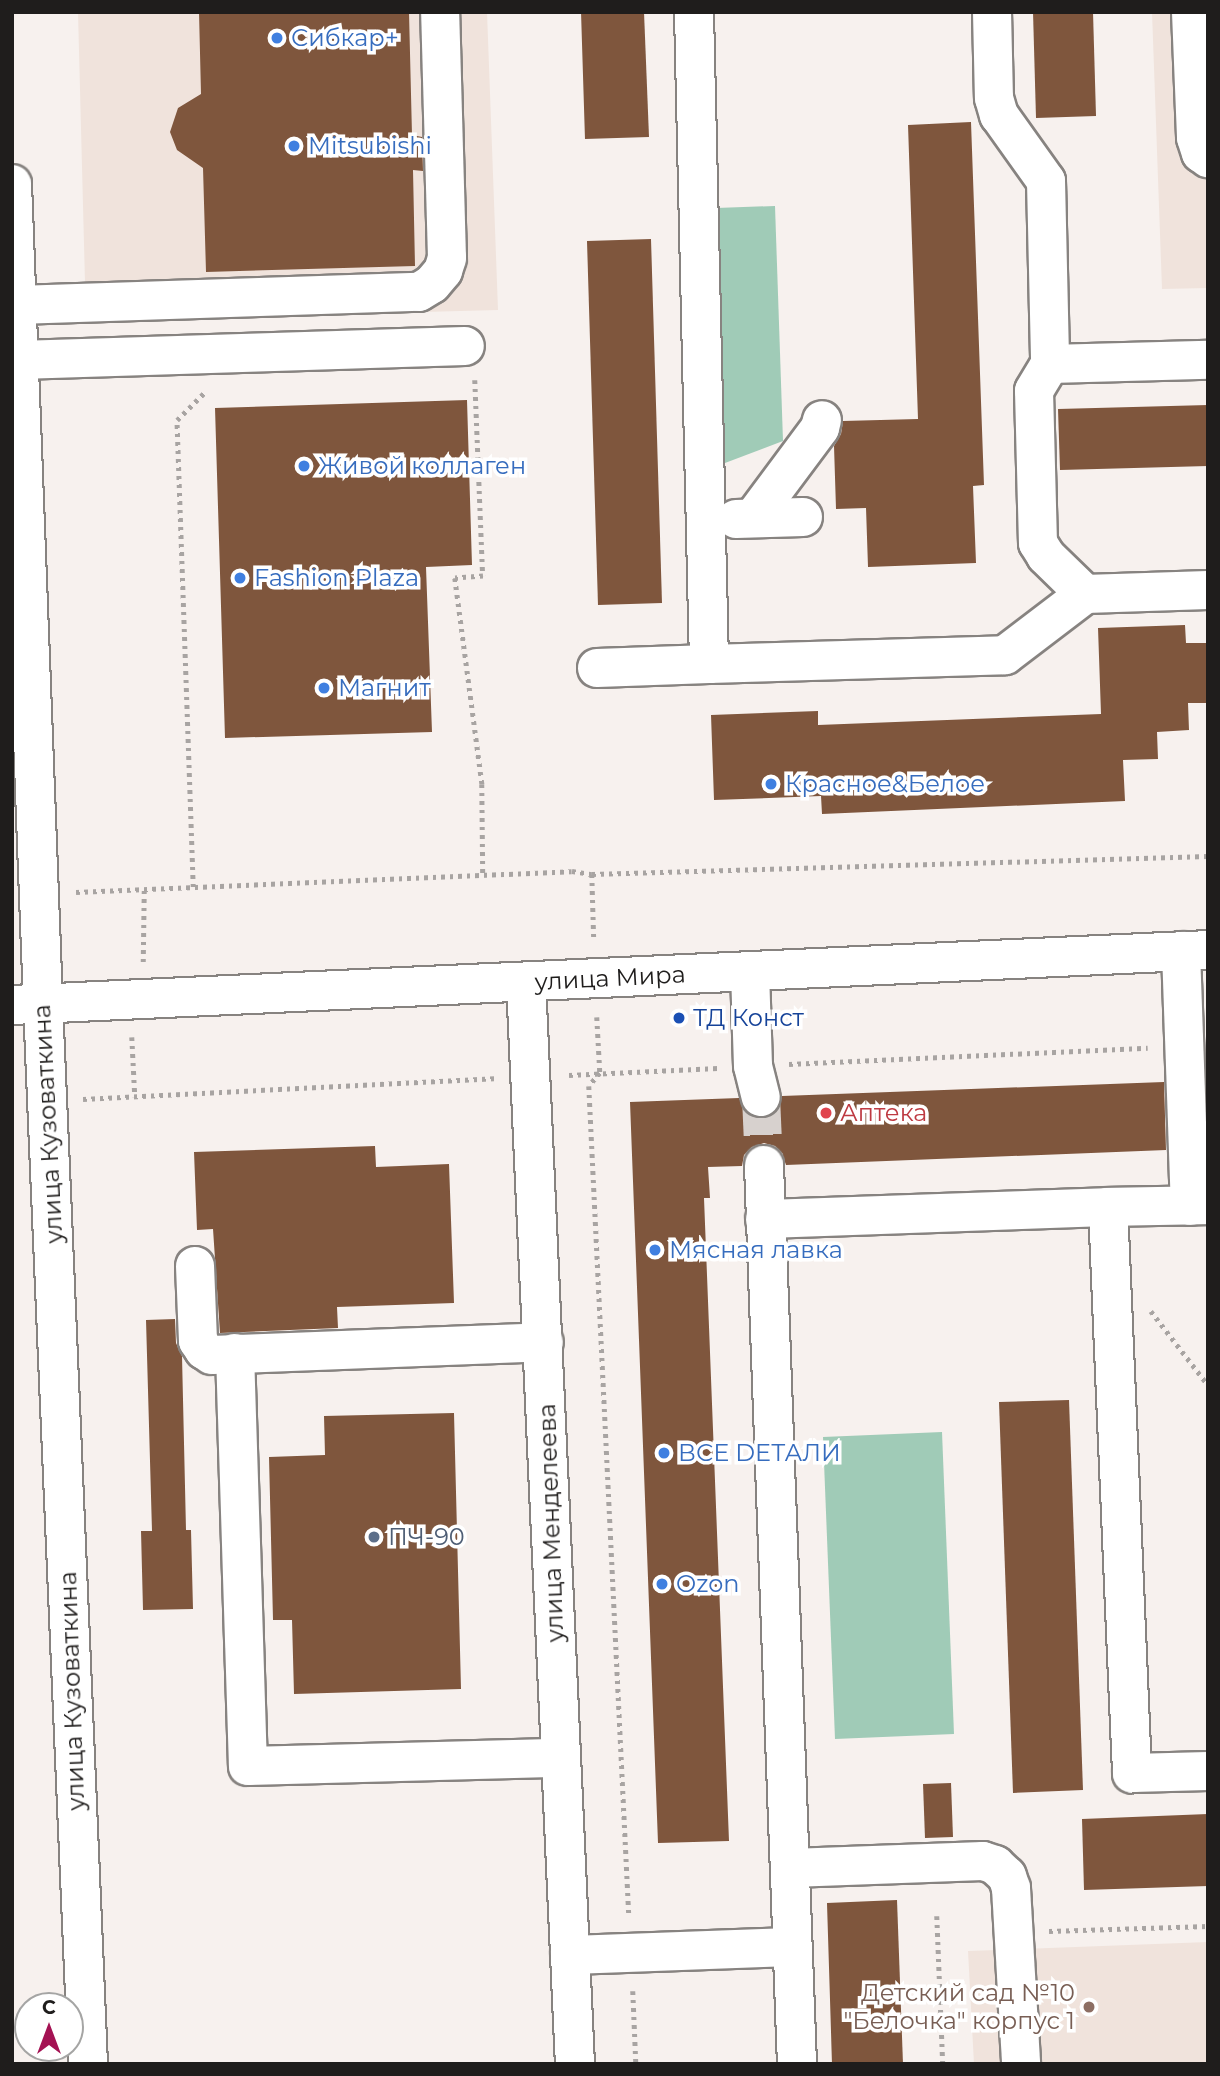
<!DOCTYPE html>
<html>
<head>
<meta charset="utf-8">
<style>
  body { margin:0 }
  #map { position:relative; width:1220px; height:2076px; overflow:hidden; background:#f7f1ee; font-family:Montserrat,sans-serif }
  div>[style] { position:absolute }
  .built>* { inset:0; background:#f0e3dc }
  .green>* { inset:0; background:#a0cbb7 }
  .building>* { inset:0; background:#7f563d }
  .minor-tunnel>* { height:38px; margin-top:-19px; transform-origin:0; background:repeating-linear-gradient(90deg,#d7d1ce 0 38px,transparent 0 57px) }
  .path>* { height:4.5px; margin-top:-2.25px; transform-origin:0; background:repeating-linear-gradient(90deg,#a8a4a2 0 3.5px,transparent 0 8.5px) }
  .roads { filter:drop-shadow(2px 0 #878380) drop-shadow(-2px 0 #878380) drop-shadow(0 2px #878380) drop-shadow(0 -2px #878380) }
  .minor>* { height:38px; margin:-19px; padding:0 19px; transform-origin:19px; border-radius:19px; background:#fff }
  .major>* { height:38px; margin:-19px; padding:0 19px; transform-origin:19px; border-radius:19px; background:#fff }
  .dots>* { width:19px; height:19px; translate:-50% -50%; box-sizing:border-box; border:4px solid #fff; border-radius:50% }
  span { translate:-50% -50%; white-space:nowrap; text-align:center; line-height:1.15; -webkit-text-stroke:7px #fff; paint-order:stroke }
  .shop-label { font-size:24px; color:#366cbe }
  .left { translate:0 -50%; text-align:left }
  .street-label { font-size:24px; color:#1f1d1c }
  .transit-label { font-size:24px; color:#164399 }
  .health-label { font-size:24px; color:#be3a42 }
  .service-label { font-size:24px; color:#4e5e75 }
  .education-label { font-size:24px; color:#785e54 }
  .right { translate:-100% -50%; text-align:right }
  .frame { position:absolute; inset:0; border:14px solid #1f1d1c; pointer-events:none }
  .north { position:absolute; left:14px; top:1992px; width:70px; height:70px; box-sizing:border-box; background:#fff; border:2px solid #a5a5a4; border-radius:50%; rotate:0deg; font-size:19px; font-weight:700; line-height:28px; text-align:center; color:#1f1d1c }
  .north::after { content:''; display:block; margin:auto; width:24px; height:32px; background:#a41253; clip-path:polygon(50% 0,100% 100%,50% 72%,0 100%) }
</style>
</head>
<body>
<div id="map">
  <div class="built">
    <div style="clip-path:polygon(78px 12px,487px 12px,498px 310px,86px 321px)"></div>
    <div style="clip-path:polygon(1152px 12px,1208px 12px,1208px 288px,1162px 289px)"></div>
    <div style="clip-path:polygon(1208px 1942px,1208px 2064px,974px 2064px,968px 1951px)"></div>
  </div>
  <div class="green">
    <div style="clip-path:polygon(775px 206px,783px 441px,725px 463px,716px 208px)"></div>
    <div style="clip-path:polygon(942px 1432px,954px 1734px,835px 1739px,823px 1437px)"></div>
  </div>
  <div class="building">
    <div style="clip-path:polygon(199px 12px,409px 12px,412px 135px,422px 137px,423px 171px,413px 170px,415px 266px,206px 272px,203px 168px,177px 150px,170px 132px,178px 108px,201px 94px)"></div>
    <div style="clip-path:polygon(581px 12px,644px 12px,649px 137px,585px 139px)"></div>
    <div style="clip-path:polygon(1033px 12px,1093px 12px,1096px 116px,1036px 118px)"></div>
    <div style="clip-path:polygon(971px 122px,984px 485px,973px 486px,976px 563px,868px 567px,866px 508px,836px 509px,834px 446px,841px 434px,843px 421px,918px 419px,908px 125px)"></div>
    <div style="clip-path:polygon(651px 239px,662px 603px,598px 605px,587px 241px)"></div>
    <div style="clip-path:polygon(467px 400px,472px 565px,426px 567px,432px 732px,225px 738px,215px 408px)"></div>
    <div style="clip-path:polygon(1208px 405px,1208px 466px,1060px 470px,1058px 409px)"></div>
    <div style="clip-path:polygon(1185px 625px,1186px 643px,1206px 643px,1208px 703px,1188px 703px,1189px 730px,1157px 732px,1158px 759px,1123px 760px,1125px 801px,822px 814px,821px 796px,714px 800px,711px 715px,818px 711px,818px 725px,1101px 714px,1098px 628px)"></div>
    <div style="clip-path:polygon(1164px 1082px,1166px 1150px,786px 1165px,782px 1153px,775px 1146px,764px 1143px,752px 1147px,744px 1155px,742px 1166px,708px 1167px,710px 1198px,704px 1198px,729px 1841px,658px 1843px,630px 1102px,739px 1098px,746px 1113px,756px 1118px,766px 1118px,777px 1112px,782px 1096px)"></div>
    <div style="clip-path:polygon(375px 1146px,376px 1167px,449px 1164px,454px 1303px,337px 1307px,338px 1328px,220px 1333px,213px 1229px,197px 1230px,194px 1152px)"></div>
    <div style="clip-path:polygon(175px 1319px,176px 1343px,182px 1356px,186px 1530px,191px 1530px,193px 1609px,143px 1610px,141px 1531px,152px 1531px,146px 1320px)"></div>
    <div style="clip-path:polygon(1069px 1400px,1083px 1790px,1013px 1793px,999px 1402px)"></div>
    <div style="clip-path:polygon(454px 1413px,461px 1689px,294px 1694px,292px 1620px,273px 1620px,269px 1457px,325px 1455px,324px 1416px)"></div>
    <div style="clip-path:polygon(951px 1783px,953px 1837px,925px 1838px,923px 1784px)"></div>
    <div style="clip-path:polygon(1208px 1814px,1208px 1886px,1084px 1890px,1082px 1819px)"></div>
    <div style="clip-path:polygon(897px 1900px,903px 2064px,832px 2064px,827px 1903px)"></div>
  </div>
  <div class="minor-tunnel">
    <div style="left:761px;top:1097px;width:68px;rotate:87.5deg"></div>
  </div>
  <div class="path">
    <div style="left:475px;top:380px;width:196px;rotate:87.7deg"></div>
    <div style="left:483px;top:576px;width:28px;rotate:176deg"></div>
    <div style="left:455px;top:578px;width:208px;rotate:82.5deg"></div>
    <div style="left:482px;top:784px;width:91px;rotate:89.4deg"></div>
    <div style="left:592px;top:874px;width:67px;rotate:88.3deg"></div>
    <div style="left:193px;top:887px;width:467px;rotate:-92deg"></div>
    <div style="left:177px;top:420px;width:40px;rotate:-45deg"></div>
    <div style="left:76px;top:892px;width:496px;rotate:-2.4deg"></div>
    <div style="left:572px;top:871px;width:20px;rotate:9deg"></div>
    <div style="left:592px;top:874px;width:616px;rotate:-1.67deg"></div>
    <div style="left:143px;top:962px;width:72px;rotate:-89.2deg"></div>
    <div style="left:597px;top:1017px;width:56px;rotate:86.9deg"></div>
    <div style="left:600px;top:1073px;width:17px;rotate:130deg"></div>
    <div style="left:589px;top:1086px;width:831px;rotate:87.24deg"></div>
    <div style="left:132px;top:1037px;width:60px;rotate:87.1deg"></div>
    <div style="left:789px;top:1064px;width:359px;rotate:-2.6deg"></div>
    <div style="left:569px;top:1075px;width:149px;rotate:-2.7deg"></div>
    <div style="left:83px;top:1099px;width:412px;rotate:-2.9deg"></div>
    <div style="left:1151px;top:1311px;width:93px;rotate:52.4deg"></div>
    <div style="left:937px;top:1916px;width:148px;rotate:87.7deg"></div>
    <div style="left:1049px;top:1931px;width:159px;rotate:-1.8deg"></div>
    <div style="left:633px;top:1991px;width:73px;rotate:87.6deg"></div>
  </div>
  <div class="roads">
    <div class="minor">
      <div style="left:694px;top:12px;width:652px;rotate:88.68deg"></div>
      <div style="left:709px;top:664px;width:296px;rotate:-1.7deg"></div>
      <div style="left:1005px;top:655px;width:101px;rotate:-37.3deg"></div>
      <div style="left:992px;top:12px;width:86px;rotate:88.7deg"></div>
      <div style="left:994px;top:98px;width:18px;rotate:74deg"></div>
      <div style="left:999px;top:115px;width:81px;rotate:54.5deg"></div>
      <div style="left:1046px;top:181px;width:183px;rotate:88.7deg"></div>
      <div style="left:1050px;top:364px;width:31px;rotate:121deg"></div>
      <div style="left:1034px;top:391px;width:152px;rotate:88.5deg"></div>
      <div style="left:1038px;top:543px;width:15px;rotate:58deg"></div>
      <div style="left:1046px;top:556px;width:54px;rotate:44.3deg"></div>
      <div style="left:1085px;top:594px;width:123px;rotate:-1.9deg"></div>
      <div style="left:1191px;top:12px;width:126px;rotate:87.7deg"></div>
      <div style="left:1196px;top:138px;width:16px;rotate:72deg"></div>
      <div style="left:1201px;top:153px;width:9px;rotate:36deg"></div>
      <div style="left:17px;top:305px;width:402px;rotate:-1.9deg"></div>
      <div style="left:419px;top:292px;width:15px;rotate:-32deg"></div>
      <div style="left:432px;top:284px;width:17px;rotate:-50deg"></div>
      <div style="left:443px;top:271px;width:14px;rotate:-73deg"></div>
      <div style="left:447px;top:258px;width:246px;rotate:-91.6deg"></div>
      <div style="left:19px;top:360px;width:446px;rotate:-1.8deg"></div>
      <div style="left:1050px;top:364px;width:158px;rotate:-1.5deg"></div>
      <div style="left:753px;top:518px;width:112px;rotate:-53.3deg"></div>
      <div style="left:820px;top:428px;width:8px;rotate:-76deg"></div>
      <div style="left:736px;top:519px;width:67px;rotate:-1.7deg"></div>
      <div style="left:597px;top:668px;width:112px;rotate:-2deg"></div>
      <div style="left:1181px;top:951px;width:255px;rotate:88deg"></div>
      <div style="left:750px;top:971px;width:95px;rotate:88.2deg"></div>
      <div style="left:753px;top:1066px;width:32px;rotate:76deg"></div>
      <div style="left:526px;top:982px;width:1083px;rotate:87.41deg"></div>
      <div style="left:764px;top:1165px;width:900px;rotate:87.9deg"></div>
      <div style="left:1208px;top:1205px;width:100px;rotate:178.9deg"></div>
      <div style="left:1108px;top:1207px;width:567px;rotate:87.57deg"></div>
      <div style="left:1132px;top:1773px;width:76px;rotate:-1.5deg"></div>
      <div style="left:765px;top:1219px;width:343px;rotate:-2deg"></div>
      <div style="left:195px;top:1266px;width:75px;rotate:87.7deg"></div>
      <div style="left:198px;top:1341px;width:11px;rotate:56deg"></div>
      <div style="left:204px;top:1350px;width:9px;rotate:32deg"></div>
      <div style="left:212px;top:1355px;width:332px;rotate:-2.2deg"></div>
      <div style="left:235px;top:1353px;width:413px;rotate:88.2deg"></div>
      <div style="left:248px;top:1766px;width:313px;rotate:-1.5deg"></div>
      <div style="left:791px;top:1868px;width:192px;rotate:-2.1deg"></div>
      <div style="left:983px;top:1861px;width:13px;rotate:18deg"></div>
      <div style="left:995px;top:1865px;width:16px;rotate:43deg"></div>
      <div style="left:1007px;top:1876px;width:13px;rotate:72deg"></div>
      <div style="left:1011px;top:1888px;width:176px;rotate:86.7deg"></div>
      <div style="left:570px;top:1955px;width:222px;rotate:-2.1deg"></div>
    </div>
    <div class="major">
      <div style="left:12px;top:184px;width:821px;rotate:87.83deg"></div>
      <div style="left:43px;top:1004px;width:1061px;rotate:87.57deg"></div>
      <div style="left:12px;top:1005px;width:1197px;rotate:-2.63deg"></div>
    </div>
  </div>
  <div class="dots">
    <div style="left:277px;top:38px;background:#3f7fe0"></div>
    <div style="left:294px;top:146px;background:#3f7fe0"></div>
    <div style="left:304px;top:466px;background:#3f7fe0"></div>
    <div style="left:240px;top:578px;background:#3f7fe0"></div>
    <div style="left:324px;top:688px;background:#3f7fe0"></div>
    <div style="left:771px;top:784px;background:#3f7fe0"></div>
    <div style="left:679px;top:1018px;background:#1a4fb4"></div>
    <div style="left:826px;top:1113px;background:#e0444e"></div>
    <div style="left:655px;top:1250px;background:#3f7fe0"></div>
    <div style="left:664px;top:1453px;background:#3f7fe0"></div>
    <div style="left:374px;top:1537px;background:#5c6f8a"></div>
    <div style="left:662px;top:1584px;background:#3f7fe0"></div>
    <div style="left:1089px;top:2007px;background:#8d6e63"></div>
  </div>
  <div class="shop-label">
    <span class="left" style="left:291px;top:38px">Сибкар+</span>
    <span class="left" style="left:308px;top:146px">Mitsubishi</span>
    <span class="left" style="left:318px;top:466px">Живой коллаген</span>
    <span class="left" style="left:254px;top:578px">Fashion Plaza</span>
    <span class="left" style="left:338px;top:688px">Магнит</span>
    <span class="left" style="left:785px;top:784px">Красное&amp;Белое</span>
    <span class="left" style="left:669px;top:1250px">Мясная лавка</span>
    <span class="left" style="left:678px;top:1453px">ВСЕ DEТАЛИ</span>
    <span class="left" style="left:676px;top:1584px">Ozon</span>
  </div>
  <div class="street-label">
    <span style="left:610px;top:978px;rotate:-3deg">улица Мира</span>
    <span style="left:48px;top:1124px;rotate:-93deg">улица Кузоваткина</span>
    <span style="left:551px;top:1523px;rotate:-92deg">улица Менделеева</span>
    <span style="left:72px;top:1691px;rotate:-92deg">улица Кузоваткина</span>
  </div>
  <div class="transit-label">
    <span class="left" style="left:693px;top:1018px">ТД Конст</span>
  </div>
  <div class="health-label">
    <span class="left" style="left:840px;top:1113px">Аптека</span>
  </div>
  <div class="service-label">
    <span class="left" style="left:388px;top:1537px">ПЧ-90</span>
  </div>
  <div class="education-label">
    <span class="right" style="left:1075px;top:2007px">Детский сад №10<br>"Белочка" корпус 1</span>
  </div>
  <div class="frame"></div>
  <div class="north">С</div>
</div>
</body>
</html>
